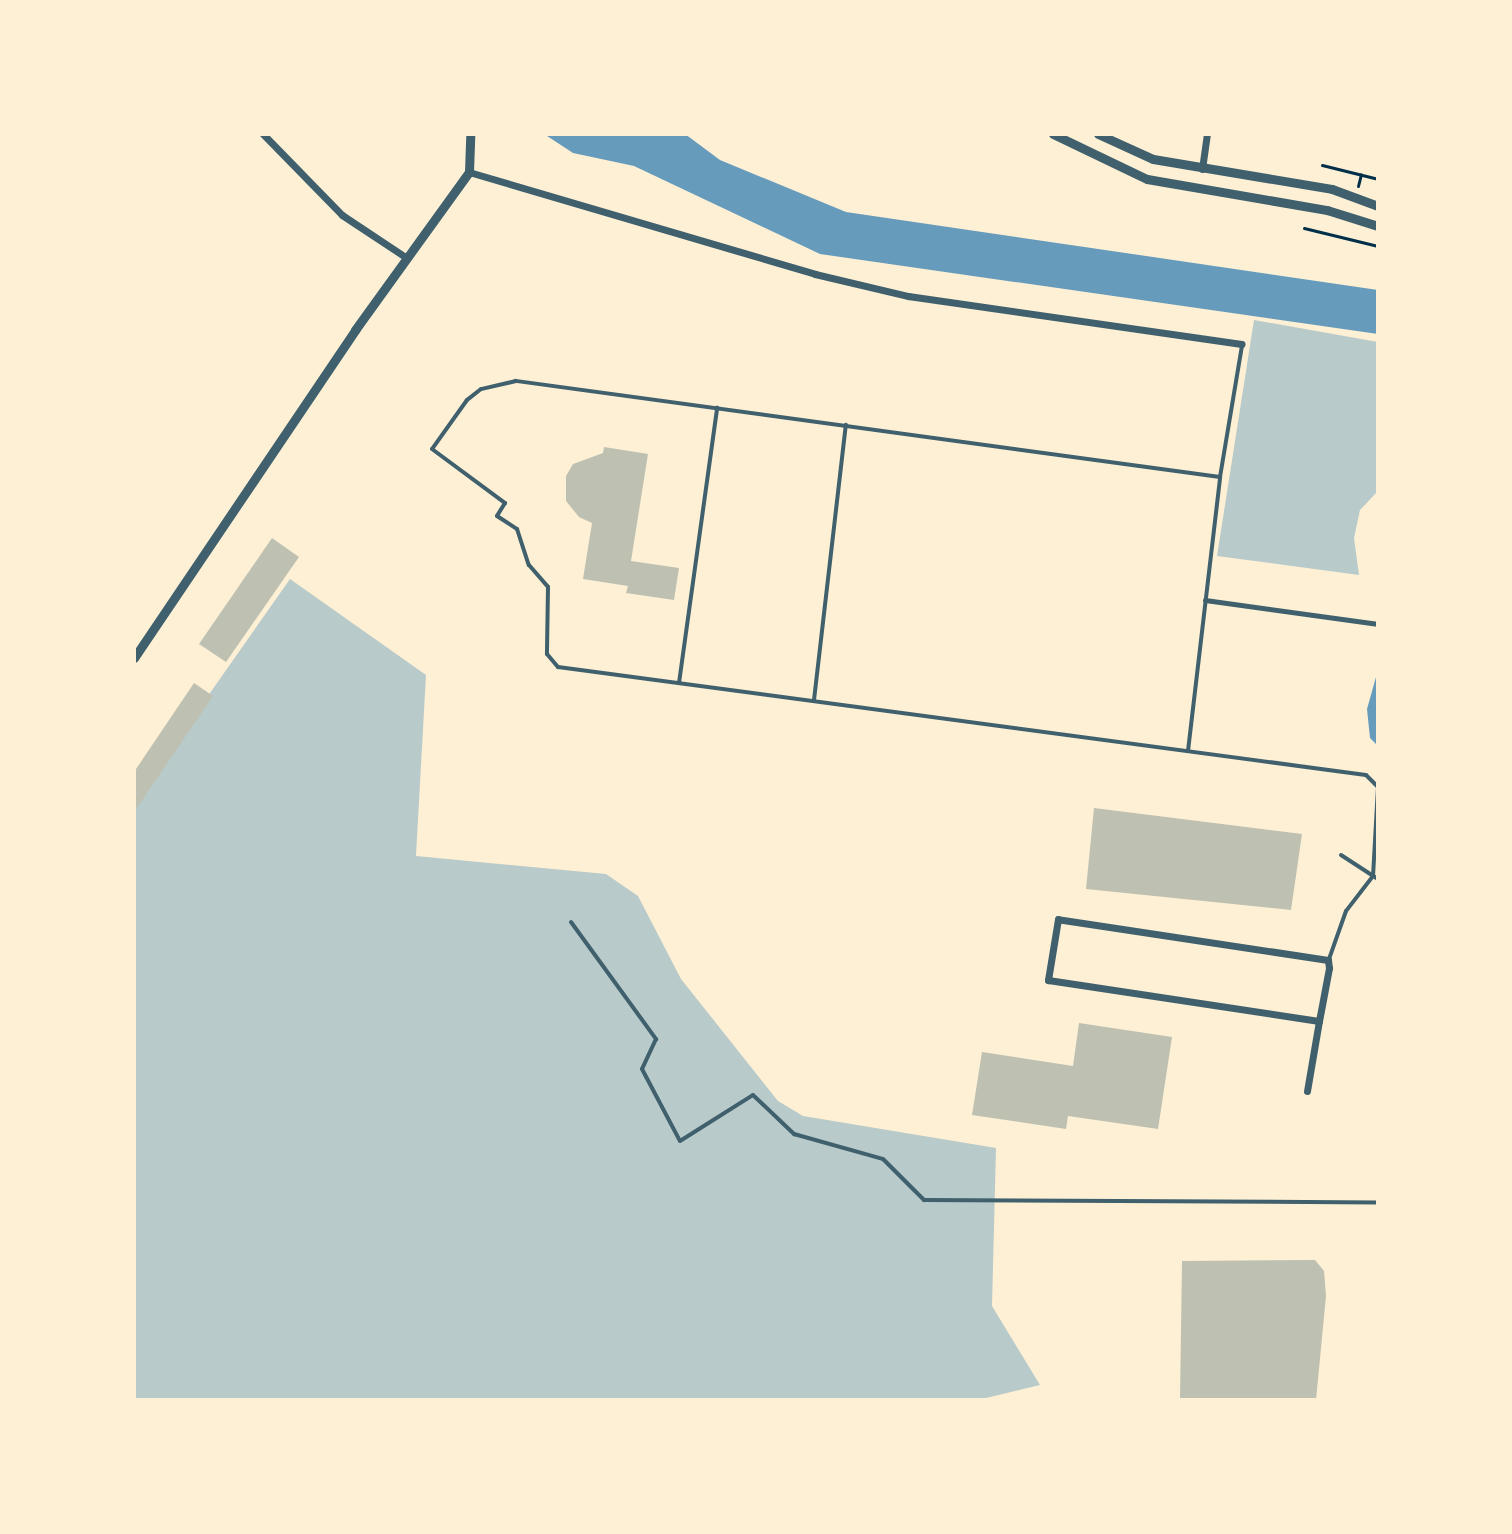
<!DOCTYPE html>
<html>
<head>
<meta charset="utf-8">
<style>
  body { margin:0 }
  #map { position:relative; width:1512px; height:1534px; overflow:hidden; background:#fdf0d5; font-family:"Fira Sans",sans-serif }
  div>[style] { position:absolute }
  .green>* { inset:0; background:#b9caca }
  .water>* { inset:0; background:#669bbc }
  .building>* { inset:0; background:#bec0b2 }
  .path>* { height:3px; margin:-1.5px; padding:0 1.5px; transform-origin:1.5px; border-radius:1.5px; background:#003049 }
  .service>* { height:4px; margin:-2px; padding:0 2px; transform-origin:2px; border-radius:2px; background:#3f606c }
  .pedestrian>* { height:5px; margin:-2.5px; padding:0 2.5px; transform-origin:2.5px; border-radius:2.5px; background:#3f606c }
  .minor>* { height:7px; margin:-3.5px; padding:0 3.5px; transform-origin:3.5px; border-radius:3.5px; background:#3f606c }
  .tertiary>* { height:9px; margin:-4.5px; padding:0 4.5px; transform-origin:4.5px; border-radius:4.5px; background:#3f606c }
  span { translate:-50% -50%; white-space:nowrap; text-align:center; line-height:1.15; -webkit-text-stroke:6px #fdf0d5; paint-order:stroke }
  .frame { position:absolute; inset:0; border:136px solid #fdf0d5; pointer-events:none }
</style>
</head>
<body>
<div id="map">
  <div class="green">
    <div style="clip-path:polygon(1254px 320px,1378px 342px,1378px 491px,1360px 510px,1354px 538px,1359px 575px,1217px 556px)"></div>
    <div style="clip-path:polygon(290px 579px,426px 675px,416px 856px,606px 874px,638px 896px,681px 979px,778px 1101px,803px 1116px,996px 1148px,992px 1306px,1040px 1385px,978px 1400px,134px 1400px,134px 801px)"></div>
  </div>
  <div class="water">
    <div style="clip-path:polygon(544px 134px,685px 134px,720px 160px,846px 212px,1378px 290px,1378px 334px,820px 254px,634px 166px,573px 153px)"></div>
    <div style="clip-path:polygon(1378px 670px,1378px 746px,1370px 738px,1367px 709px)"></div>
  </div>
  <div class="building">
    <div style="clip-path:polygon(604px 447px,648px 454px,631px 561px,679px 568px,674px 600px,626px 593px,628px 586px,583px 579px,592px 523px,579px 517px,566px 501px,566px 476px,573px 464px,603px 453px)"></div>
    <div style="clip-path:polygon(272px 538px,299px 557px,226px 662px,199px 644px)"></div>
    <div style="clip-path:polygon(194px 683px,213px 696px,134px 812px,134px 772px)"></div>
    <div style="clip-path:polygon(1094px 808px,1302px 834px,1291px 910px,1086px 889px)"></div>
    <div style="clip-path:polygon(1079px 1023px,1172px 1037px,1158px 1129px,1068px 1116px,1066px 1129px,972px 1115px,982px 1052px,1073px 1066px)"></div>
    <div style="clip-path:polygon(1315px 1260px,1324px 1271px,1326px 1296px,1316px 1400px,1180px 1400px,1182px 1261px)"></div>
  </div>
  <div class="path">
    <div style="left:1322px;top:165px;width:58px;rotate:14deg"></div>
    <div style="left:1358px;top:186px;width:12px;rotate:-76deg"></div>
    <div style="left:1304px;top:228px;width:76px;rotate:13.7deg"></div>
  </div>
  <div class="service">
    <div style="left:1220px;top:477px;width:711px;rotate:-172.23deg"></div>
    <div style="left:516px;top:381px;width:36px;rotate:167deg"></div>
    <div style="left:481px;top:389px;width:18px;rotate:142deg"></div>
    <div style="left:467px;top:400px;width:60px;rotate:125.5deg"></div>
    <div style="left:432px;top:449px;width:91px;rotate:36.5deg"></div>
    <div style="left:505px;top:503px;width:15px;rotate:122deg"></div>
    <div style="left:497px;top:516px;width:24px;rotate:33deg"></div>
    <div style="left:517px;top:529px;width:38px;rotate:72deg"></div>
    <div style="left:529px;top:565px;width:29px;rotate:49deg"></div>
    <div style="left:548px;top:587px;width:67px;rotate:90.9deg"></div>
    <div style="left:547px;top:654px;width:17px;rotate:50deg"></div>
    <div style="left:558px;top:667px;width:815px;rotate:7.61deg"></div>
    <div style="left:1366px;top:775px;width:17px;rotate:45deg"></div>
    <div style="left:1378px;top:787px;width:89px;rotate:93.2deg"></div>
    <div style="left:1373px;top:876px;width:44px;rotate:127.6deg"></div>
    <div style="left:1346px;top:911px;width:51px;rotate:109.5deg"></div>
    <div style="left:679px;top:683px;width:278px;rotate:-82.1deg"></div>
    <div style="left:814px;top:700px;width:277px;rotate:-83.4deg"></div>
    <div style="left:1188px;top:751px;width:276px;rotate:-83.3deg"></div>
    <div style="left:1220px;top:477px;width:134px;rotate:-80.5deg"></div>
    <div style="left:1341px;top:855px;width:44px;rotate:33deg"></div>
    <div style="left:571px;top:922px;width:145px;rotate:54deg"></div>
    <div style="left:656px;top:1039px;width:33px;rotate:115deg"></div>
    <div style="left:642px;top:1069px;width:81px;rotate:62.2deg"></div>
    <div style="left:680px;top:1141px;width:86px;rotate:-32.2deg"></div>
    <div style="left:753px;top:1095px;width:57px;rotate:43.6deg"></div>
    <div style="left:794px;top:1134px;width:92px;rotate:15.7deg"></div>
    <div style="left:883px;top:1159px;width:58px;rotate:45deg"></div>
    <div style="left:924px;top:1200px;width:454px;rotate:0.3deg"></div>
  </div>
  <div class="pedestrian">
    <div style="left:1205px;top:600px;width:175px;rotate:7.9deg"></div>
  </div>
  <div class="minor">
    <div style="left:263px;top:134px;width:113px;rotate:45.7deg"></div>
    <div style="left:342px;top:215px;width:78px;rotate:33.5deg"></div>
    <div style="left:1202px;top:169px;width:35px;rotate:-82deg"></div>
    <div style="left:469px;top:172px;width:361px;rotate:16.4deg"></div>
    <div style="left:815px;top:274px;width:96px;rotate:13.3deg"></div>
    <div style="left:908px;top:296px;width:337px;rotate:8.2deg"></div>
    <div style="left:1307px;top:1091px;width:71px;rotate:-80.3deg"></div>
    <div style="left:1319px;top:1021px;width:54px;rotate:-79.3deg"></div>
    <div style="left:1329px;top:968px;width:8px;rotate:-97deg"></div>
    <div style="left:1328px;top:960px;width:273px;rotate:-171.4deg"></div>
    <div style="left:1058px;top:919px;width:62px;rotate:99.3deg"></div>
    <div style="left:1048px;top:980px;width:274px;rotate:8.6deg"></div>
  </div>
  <div class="tertiary">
    <div style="left:1053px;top:134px;width:104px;rotate:25.6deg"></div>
    <div style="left:1147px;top:179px;width:183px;rotate:9.8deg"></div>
    <div style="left:1327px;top:210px;width:53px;rotate:17.4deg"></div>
    <div style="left:1098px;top:134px;width:60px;rotate:24.4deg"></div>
    <div style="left:1153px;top:159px;width:181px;rotate:9.5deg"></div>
    <div style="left:1332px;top:189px;width:49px;rotate:20.3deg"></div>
    <div style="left:134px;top:658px;width:396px;rotate:-56deg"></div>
    <div style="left:355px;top:330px;width:195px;rotate:-54.2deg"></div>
    <div style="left:469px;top:172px;width:38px;rotate:-88deg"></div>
  </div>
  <div class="frame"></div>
</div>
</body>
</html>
